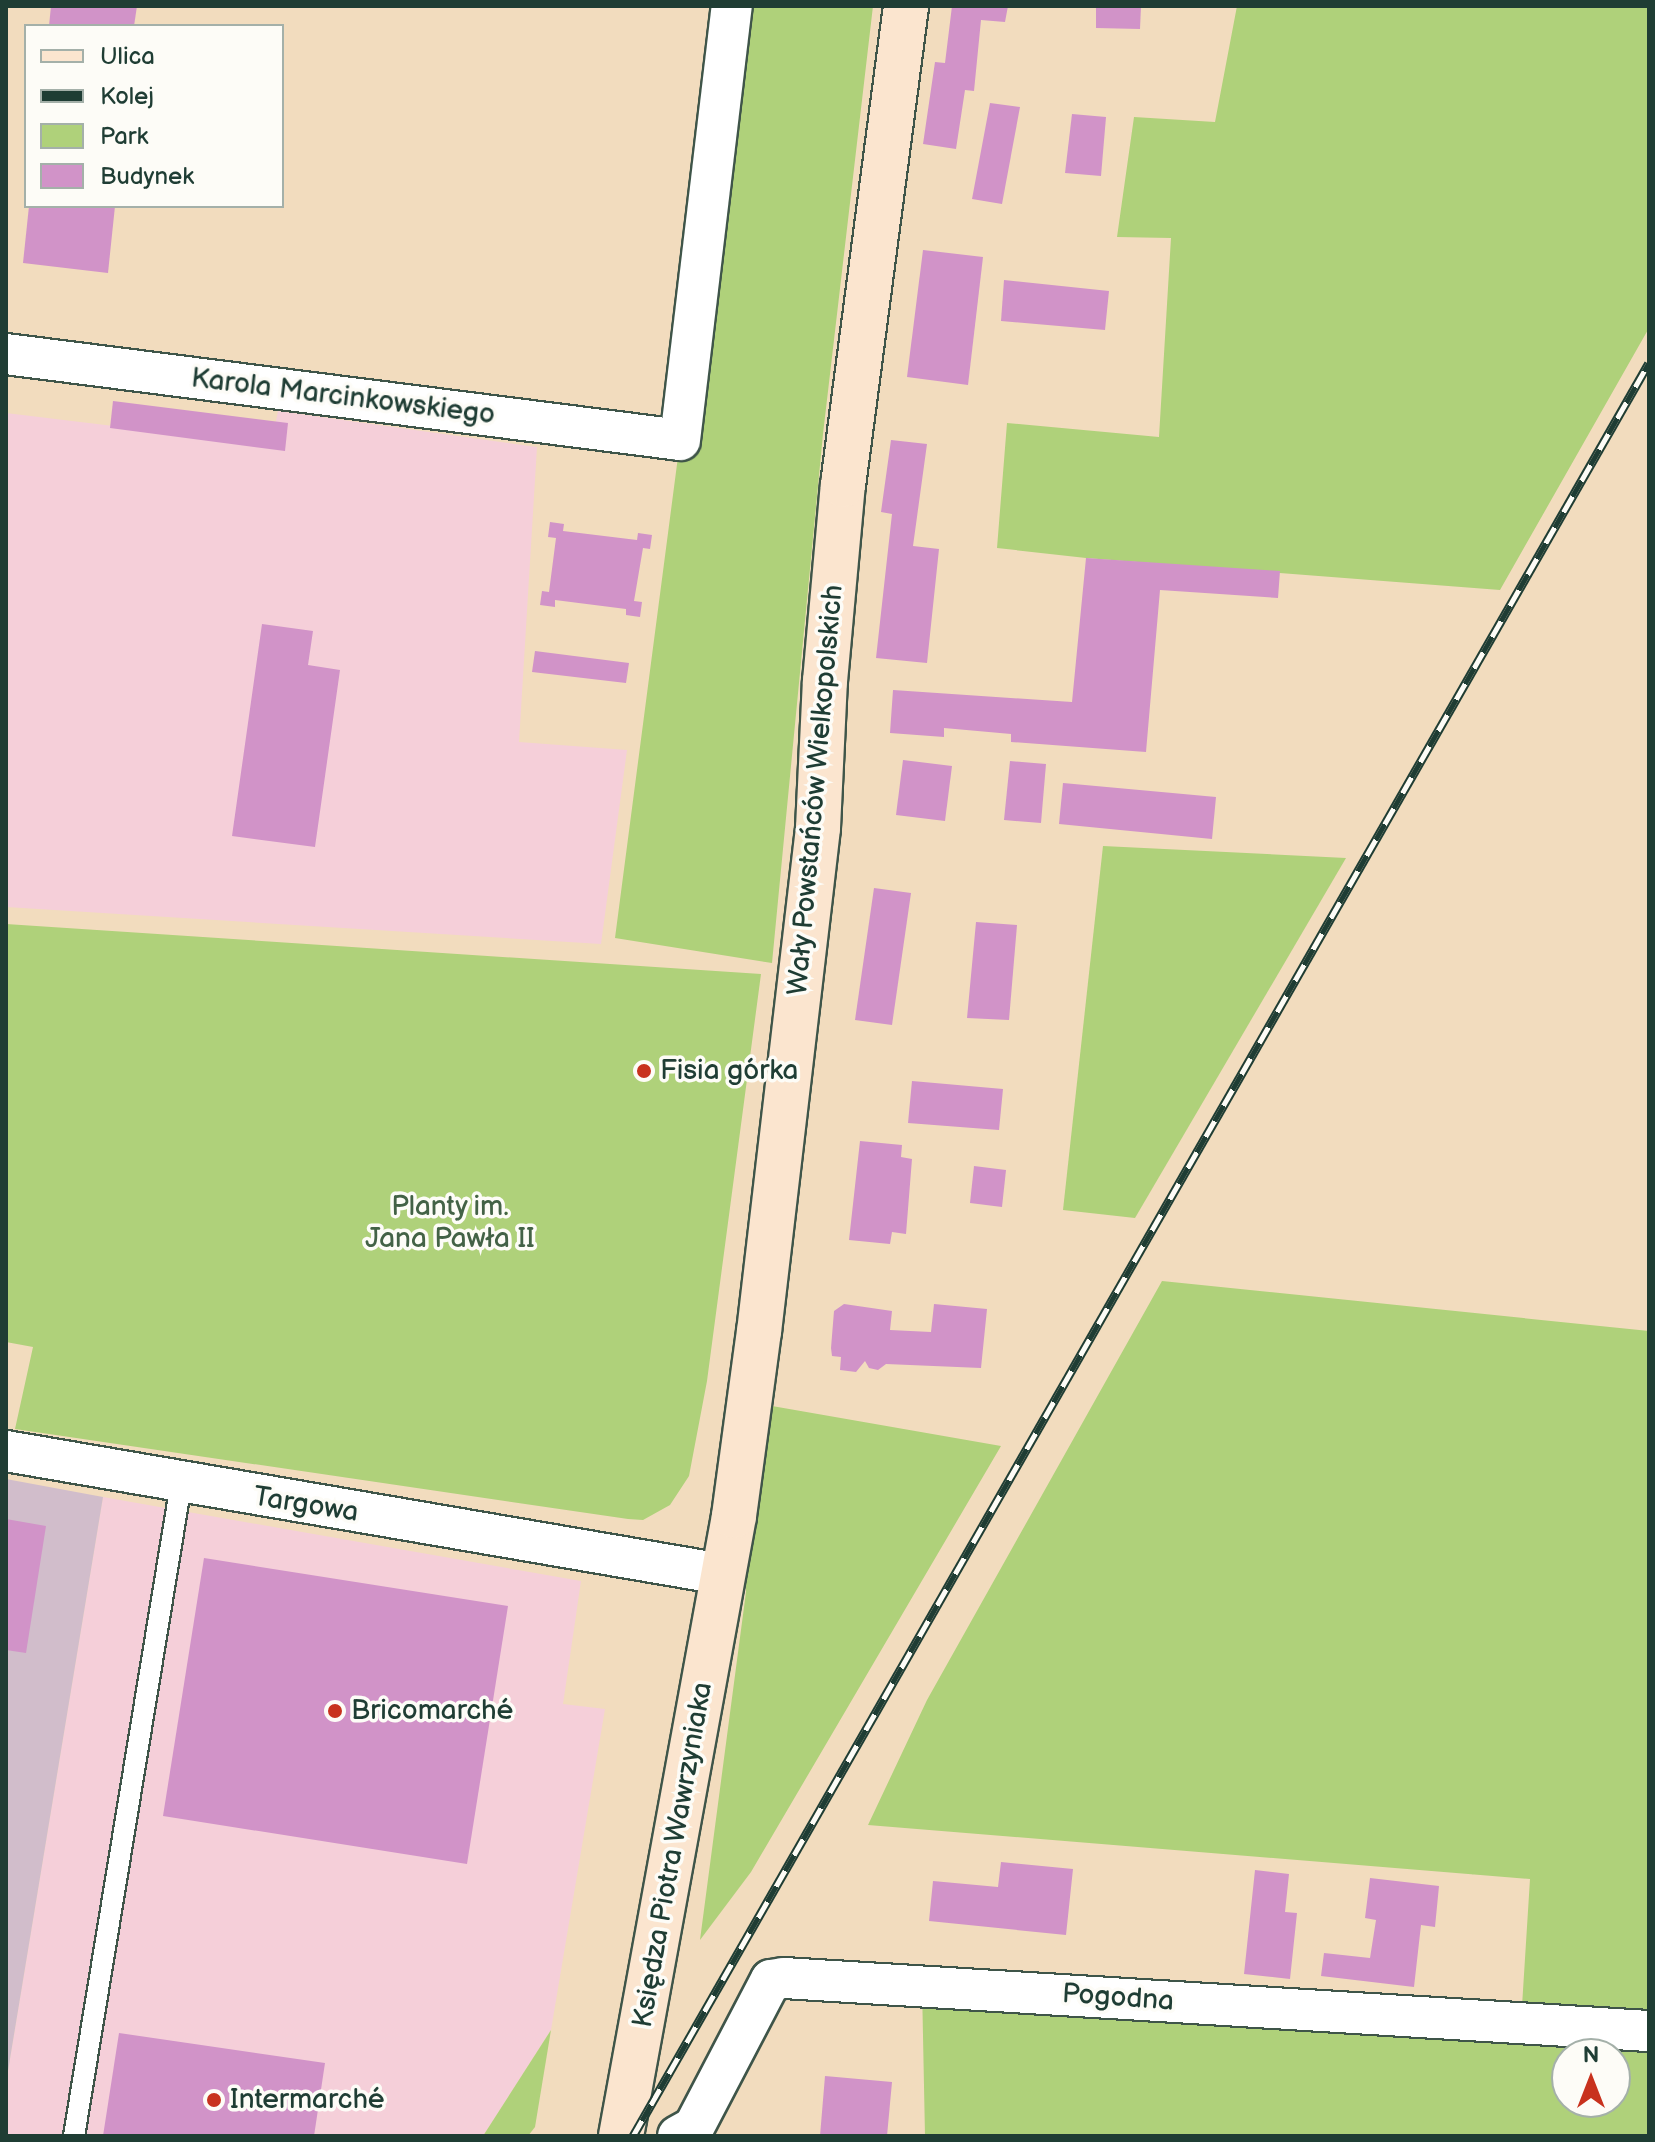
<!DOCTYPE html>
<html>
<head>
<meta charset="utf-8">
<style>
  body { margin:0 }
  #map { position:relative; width:1655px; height:2142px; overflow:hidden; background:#f2dcbe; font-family:"Balsamiq Sans",sans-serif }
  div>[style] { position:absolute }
  .built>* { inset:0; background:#f5cfd9 }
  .industrial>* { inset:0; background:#d1bdcb }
  .green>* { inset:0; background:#afd17a }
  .building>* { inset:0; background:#d193c8 }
  .roads { filter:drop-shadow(2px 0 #3f5549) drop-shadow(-2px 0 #3f5549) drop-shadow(0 2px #3f5549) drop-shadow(0 -2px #3f5549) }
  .service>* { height:20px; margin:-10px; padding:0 10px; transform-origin:10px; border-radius:10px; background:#fff }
  .minor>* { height:40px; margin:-20px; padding:0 20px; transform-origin:20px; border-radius:20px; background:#fff }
  .secondary>* { height:44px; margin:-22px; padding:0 22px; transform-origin:22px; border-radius:22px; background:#fbe5cf }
  .rail>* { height:9px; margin-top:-4.5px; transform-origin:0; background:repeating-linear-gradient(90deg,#fdfcf7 0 18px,#1f3d34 0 36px); box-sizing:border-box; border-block:2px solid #1f3d34 }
  .dots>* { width:22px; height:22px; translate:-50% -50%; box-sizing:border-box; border:4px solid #fdfcf7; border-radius:50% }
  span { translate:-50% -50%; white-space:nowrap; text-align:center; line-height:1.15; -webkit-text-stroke:7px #fdfcf7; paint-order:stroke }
  .street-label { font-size:28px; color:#1f3d34 }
  .poi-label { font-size:28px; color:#1f3d34 }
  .left { translate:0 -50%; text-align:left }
  .park-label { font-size:28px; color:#436246 }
  .frame { position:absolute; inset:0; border:8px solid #1f3d34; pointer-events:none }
  .legend { position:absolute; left:24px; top:24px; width:260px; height:184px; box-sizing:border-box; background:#fdfcf7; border:2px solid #a4b0a9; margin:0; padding:10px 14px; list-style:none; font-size:24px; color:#1f3d34 }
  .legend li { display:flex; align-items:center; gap:16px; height:40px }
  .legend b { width:40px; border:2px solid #a4b0a9 }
  .north { position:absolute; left:1551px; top:2038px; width:80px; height:80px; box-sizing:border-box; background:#fdfcf7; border:2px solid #a4b0a9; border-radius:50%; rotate:0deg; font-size:22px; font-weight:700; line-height:32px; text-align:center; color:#1f3d34 }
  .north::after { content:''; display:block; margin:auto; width:28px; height:36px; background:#c8321e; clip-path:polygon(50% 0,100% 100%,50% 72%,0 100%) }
</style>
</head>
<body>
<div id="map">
  <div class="built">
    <div style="clip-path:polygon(278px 411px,537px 447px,519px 742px,627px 750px,601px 944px,6px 907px,6px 413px,271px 445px)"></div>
    <div style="clip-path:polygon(103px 1497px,581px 1581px,563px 1704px,605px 1709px,551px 2030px,483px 2136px,6px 2136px,6px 2083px)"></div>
  </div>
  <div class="industrial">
    <div style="clip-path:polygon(6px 1479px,103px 1497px,6px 2083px)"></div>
  </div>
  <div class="green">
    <div style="clip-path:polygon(737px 6px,873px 6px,823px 434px,772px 963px,615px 938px)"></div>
    <div style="clip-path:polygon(1237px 6px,1649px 6px,1649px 328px,1500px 590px,1086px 558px,997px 548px,1007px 423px,1159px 437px,1171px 238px,1117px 237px,1134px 117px,1215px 122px)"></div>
    <div style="clip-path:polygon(1103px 846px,1346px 858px,1135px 1218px,1063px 1210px)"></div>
    <div style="clip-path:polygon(6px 924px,761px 974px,707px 1381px,689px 1476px,670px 1505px,643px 1520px,628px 1519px,15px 1429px,33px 1347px,6px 1342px)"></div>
    <div style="clip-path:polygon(evenodd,1162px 1281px,1649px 1331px,1649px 2136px,925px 2136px,922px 1986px,1521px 2022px,1530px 1879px,868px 1825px,927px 1700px,1162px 1281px,1567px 2054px,1615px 2054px,1615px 2102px,1567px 2102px,1567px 2054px)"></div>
    <div style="clip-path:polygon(749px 1402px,1001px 1446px,751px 1872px,700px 1940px,746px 1592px,740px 1465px)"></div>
    <div style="clip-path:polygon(551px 2030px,535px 2127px,528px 2136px,483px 2136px)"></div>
  </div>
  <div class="building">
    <div style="clip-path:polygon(51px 6px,137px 6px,134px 26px,49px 26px)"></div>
    <div style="clip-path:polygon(952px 6px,1008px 6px,1005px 22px,981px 20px,974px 91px,965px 90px,956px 149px,923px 144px,935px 62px,945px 63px)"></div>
    <div style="clip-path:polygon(1096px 6px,1141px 6px,1140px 29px,1096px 28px)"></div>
    <div style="clip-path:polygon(990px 103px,1020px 107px,1002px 204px,972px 199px)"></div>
    <div style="clip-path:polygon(1072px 114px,1106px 117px,1101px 176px,1065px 173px)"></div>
    <div style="clip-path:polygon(29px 206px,115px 206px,108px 273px,23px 263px)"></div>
    <div style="clip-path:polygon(923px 250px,983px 257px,968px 385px,907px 377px)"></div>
    <div style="clip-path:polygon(1004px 280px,1109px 291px,1105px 330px,1001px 321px)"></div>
    <div style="clip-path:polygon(113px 401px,288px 423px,285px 451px,110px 428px)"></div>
    <div style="clip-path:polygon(891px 440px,927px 444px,913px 546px,939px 549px,927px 663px,876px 658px,892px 514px,881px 512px)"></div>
    <div style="clip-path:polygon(550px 522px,564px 524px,563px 531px,637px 540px,638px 533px,652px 535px,650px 549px,643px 548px,634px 601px,642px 602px,640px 617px,626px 615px,626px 609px,555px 600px,555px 607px,540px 605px,542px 591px,549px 592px,556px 538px,548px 537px)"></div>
    <div style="clip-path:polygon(1086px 558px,1280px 571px,1278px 598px,1160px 590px,1146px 752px,1011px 742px,1011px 734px,944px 728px,944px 737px,890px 733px,893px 690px,1072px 702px)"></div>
    <div style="clip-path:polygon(262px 624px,313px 631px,308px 665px,340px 670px,315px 847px,232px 836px)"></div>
    <div style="clip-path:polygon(535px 651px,629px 663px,626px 683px,532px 672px)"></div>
    <div style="clip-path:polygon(903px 760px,952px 766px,945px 821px,896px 815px)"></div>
    <div style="clip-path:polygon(1010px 761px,1046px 764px,1041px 823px,1004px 820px)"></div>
    <div style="clip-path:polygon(1063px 783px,1216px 797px,1212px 839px,1059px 824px)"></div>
    <div style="clip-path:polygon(874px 888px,911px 893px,892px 1025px,855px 1020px)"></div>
    <div style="clip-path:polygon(976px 922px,1017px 925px,1009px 1020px,967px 1018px)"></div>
    <div style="clip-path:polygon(912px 1081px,1003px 1089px,999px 1130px,908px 1123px)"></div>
    <div style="clip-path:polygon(860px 1141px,902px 1145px,901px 1157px,912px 1159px,906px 1234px,892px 1232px,890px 1244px,849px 1240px)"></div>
    <div style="clip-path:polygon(974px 1166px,1006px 1170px,1002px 1207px,970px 1203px)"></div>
    <div style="clip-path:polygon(844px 1304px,892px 1311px,890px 1330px,931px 1332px,934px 1304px,987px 1309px,981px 1368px,886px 1364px,878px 1370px,869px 1368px,865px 1361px,856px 1372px,840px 1370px,841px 1357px,832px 1356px,831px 1348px,834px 1311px)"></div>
    <div style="clip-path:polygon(6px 1519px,46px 1526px,26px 1653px,6px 1650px)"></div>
    <div style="clip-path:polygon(204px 1558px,508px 1606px,467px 1864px,163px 1816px)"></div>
    <div style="clip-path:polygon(1001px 1862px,1073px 1869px,1066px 1935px,929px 1921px,933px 1881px,998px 1887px)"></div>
    <div style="clip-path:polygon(1255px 1870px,1289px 1874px,1285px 1912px,1297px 1913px,1290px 1979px,1244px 1974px)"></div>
    <div style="clip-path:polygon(1370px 1878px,1439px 1886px,1435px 1927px,1421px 1925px,1414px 1987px,1321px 1976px,1324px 1953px,1370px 1958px,1376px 1920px,1365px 1918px)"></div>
    <div style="clip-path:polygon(119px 2033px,325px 2063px,314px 2136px,103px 2136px)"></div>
    <div style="clip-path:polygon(825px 2076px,892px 2082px,887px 2136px,820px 2136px)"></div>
  </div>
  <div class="roads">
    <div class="service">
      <div style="left:74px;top:2136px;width:661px;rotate:-80.68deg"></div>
    </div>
    <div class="minor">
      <div style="left:6px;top:354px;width:679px;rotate:7.27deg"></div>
      <div style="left:680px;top:440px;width:437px;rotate:-83.2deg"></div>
      <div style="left:6px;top:1451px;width:726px;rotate:9.75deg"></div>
      <div style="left:678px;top:2136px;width:18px;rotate:-29deg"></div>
      <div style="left:694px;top:2127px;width:166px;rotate:-62.4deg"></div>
      <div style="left:771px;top:1980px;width:13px;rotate:-9deg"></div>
      <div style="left:784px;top:1978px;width:867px;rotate:3.51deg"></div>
    </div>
    <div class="secondary">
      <div style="left:621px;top:2136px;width:630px;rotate:-79.67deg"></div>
      <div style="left:734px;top:1516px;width:186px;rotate:-82.3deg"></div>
      <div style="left:759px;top:1332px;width:507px;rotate:-83.32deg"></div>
      <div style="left:818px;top:828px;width:147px;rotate:-87.3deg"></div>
      <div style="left:825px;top:681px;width:197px;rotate:-84.8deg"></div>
      <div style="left:843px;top:485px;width:483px;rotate:-82.5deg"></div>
    </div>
  </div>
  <div class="rail">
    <div style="left:633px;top:2136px;width:2043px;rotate:-60.19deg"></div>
  </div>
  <div class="dots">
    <div style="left:644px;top:1071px;background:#c8321e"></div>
    <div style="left:335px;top:1711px;background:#c8321e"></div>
    <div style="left:214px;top:2100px;background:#c8321e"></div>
  </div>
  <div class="street-label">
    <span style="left:343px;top:397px;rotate:7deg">Karola Marcinkowskiego</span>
    <span style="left:816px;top:790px;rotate:-85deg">Wały Powstańców Wielkopolskich</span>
    <span style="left:306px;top:1505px;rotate:9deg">Targowa</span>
    <span style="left:673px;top:1855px;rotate:-80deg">Księdza Piotra Wawrzyniaka</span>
    <span style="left:1118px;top:1998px;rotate:4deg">Pogodna</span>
  </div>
  <div class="poi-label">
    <span class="left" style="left:660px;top:1071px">Fisia górka</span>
    <span class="left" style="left:351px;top:1711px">Bricomarché</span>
    <span class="left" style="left:230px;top:2100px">Intermarché</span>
  </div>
  <div class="park-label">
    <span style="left:450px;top:1223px">Planty im.<br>Jana Pawła II</span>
  </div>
  <div class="frame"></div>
  <ul class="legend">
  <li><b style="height:10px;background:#fbe5cf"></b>Ulica</li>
  <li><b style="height:10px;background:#1f3d34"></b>Kolej</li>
  <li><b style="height:22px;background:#afd17a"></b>Park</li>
  <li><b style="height:22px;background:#d193c8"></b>Budynek</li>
  </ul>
  <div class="north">N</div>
</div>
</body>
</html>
